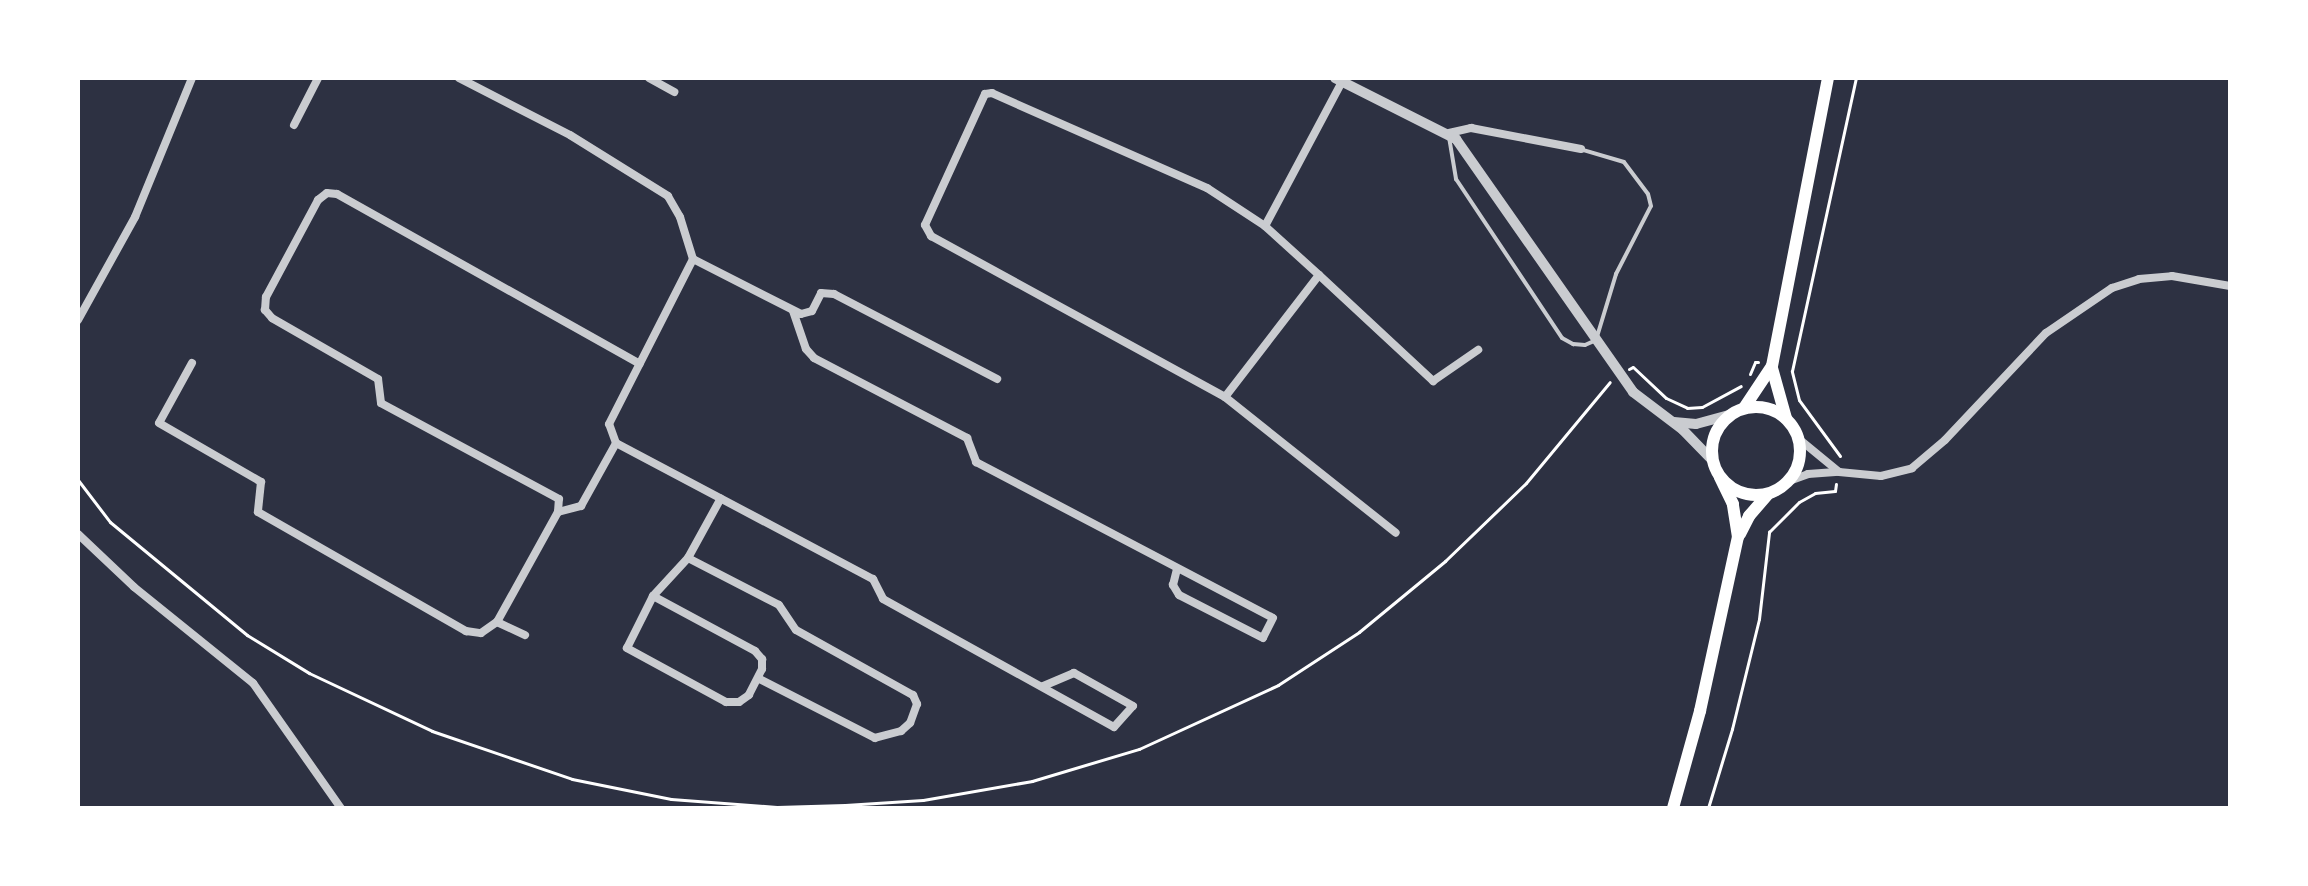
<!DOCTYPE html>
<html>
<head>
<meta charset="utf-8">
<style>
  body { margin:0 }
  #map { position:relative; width:2308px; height:886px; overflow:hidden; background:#2d3142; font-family:"Archivo Narrow",sans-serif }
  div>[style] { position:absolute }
  .path>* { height:3px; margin:-1.5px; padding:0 1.5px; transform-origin:1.5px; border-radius:1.5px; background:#fff }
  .service>* { height:4px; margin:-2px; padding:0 2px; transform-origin:2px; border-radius:2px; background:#caccd0 }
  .minor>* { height:8px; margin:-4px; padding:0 4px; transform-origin:4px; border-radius:4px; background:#caccd0 }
  .tertiary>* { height:10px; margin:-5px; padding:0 5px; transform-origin:5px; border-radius:5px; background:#caccd0 }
  .primary>* { height:12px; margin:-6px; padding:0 6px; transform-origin:6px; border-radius:6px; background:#fff }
  .primary>.ring { margin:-6px; padding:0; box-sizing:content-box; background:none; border:12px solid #fff; border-radius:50% }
  span { translate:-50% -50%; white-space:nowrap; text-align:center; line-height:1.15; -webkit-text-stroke:8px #fff; paint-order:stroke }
  .frame { position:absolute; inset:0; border:80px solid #fff; pointer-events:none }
</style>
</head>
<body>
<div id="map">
  <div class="path">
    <div style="left:1629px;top:369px;width:4px;rotate:-27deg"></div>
    <div style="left:1633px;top:367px;width:45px;rotate:43.2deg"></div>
    <div style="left:1666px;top:398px;width:23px;rotate:25deg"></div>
    <div style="left:1687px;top:408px;width:15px;rotate:-4deg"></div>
    <div style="left:1702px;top:407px;width:44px;rotate:-28.3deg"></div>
    <div style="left:1750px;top:374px;width:13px;rotate:-67deg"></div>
    <div style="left:1755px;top:362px;width:3px"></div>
    <div style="left:1840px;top:456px;width:69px;rotate:-126.2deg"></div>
    <div style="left:1799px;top:400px;width:30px;rotate:-104deg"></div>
    <div style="left:1792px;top:371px;width:300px;rotate:-77.7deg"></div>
    <div style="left:78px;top:480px;width:53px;rotate:52.7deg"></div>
    <div style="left:110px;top:522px;width:178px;rotate:39.5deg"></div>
    <div style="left:247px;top:635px;width:73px;rotate:31.5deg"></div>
    <div style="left:309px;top:673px;width:136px;rotate:25.2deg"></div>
    <div style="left:432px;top:731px;width:148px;rotate:18.9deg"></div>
    <div style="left:572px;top:779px;width:101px;rotate:11.4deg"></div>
    <div style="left:671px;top:799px;width:106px;rotate:4.3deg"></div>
    <div style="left:777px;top:807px;width:68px;rotate:-1.7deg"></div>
    <div style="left:845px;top:805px;width:78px;rotate:-3.7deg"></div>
    <div style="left:923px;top:800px;width:111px;rotate:-9.9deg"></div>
    <div style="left:1032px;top:781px;width:112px;rotate:-16.7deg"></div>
    <div style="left:1139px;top:749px;width:153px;rotate:-24.7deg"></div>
    <div style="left:1278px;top:685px;width:97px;rotate:-33.2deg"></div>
    <div style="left:1359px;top:632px;width:112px;rotate:-39.5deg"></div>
    <div style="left:1445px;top:561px;width:112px;rotate:-43.9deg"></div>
    <div style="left:1526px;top:483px;width:131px;rotate:-50.3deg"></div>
    <div style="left:1708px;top:808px;width:83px;rotate:-73.1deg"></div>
    <div style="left:1732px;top:729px;width:113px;rotate:-76.2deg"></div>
    <div style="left:1759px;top:619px;width:88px;rotate:-83.4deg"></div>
    <div style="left:1769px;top:532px;width:42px;rotate:-45deg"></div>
    <div style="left:1799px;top:502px;width:18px;rotate:-29deg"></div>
    <div style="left:1815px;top:493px;width:20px;rotate:-6deg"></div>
    <div style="left:1835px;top:491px;width:7px;rotate:-82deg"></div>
  </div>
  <div class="service">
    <div style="left:1449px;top:137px;width:43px;rotate:80.5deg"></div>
    <div style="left:1456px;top:179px;width:191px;rotate:56.3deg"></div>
    <div style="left:1562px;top:338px;width:13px;rotate:29deg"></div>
    <div style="left:1573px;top:344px;width:12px;rotate:5deg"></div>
    <div style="left:1585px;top:345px;width:12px;rotate:-24deg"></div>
    <div style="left:1596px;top:340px;width:69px;rotate:-73.1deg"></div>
    <div style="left:1616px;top:274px;width:76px;rotate:-62.8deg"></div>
    <div style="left:1651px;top:206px;width:12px;rotate:-104deg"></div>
    <div style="left:1648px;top:194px;width:40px;rotate:-127deg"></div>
    <div style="left:1624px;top:162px;width:43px;rotate:-163.7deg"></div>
  </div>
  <div class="minor">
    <div style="left:649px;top:78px;width:29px;rotate:29deg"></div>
    <div style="left:294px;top:125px;width:53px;rotate:-62.9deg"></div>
    <div style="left:1449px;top:133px;width:23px;rotate:-13deg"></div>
    <div style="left:1471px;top:128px;width:112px;rotate:10.8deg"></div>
    <div style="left:1265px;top:226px;width:163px;rotate:-61.9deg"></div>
    <div style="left:693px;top:259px;width:121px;rotate:27deg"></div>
    <div style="left:801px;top:314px;width:11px;rotate:-15deg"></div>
    <div style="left:812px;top:311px;width:20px;rotate:-63deg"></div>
    <div style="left:821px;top:293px;width:13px;rotate:4deg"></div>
    <div style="left:834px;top:294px;width:184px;rotate:27.5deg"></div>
    <div style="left:1319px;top:275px;width:73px;rotate:-137.8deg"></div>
    <div style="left:1265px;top:226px;width:69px;rotate:-146.8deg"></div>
    <div style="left:1207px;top:188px;width:235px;rotate:-156.2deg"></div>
    <div style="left:992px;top:93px;width:7px;rotate:172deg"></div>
    <div style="left:985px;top:94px;width:144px;rotate:114.6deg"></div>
    <div style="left:925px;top:225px;width:13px;rotate:61deg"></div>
    <div style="left:931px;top:236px;width:335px;rotate:28.7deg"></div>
    <div style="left:1225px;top:397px;width:218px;rotate:38.5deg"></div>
    <div style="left:793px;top:311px;width:40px;rotate:71.1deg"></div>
    <div style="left:806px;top:349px;width:12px;rotate:48deg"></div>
    <div style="left:814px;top:358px;width:173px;rotate:27.6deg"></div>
    <div style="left:967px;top:438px;width:26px;rotate:69deg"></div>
    <div style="left:976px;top:462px;width:335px;rotate:27.7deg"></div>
    <div style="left:1273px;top:618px;width:22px;rotate:117deg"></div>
    <div style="left:1263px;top:638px;width:94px;rotate:-152.9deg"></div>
    <div style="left:1179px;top:595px;width:12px;rotate:-121deg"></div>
    <div style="left:1173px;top:585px;width:16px;rotate:-76deg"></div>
    <div style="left:78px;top:320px;width:118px;rotate:-61deg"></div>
    <div style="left:135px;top:217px;width:150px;rotate:-67.7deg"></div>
    <div style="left:192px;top:363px;width:68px;rotate:118.8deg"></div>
    <div style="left:159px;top:423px;width:118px;rotate:30deg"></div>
    <div style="left:261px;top:482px;width:30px;rotate:96deg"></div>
    <div style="left:258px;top:512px;width:240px;rotate:29.8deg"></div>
    <div style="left:466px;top:631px;width:15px;rotate:8deg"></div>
    <div style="left:481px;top:633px;width:19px;rotate:-35deg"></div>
    <div style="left:497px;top:622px;width:126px;rotate:-61deg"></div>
    <div style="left:558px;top:512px;width:24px;rotate:-15deg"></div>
    <div style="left:581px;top:506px;width:72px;rotate:-60.9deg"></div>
    <div style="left:616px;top:443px;width:20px;rotate:-110deg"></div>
    <div style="left:609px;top:424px;width:185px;rotate:-63deg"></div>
    <div style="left:693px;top:259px;width:44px;rotate:-107.2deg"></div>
    <div style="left:680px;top:217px;width:24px;rotate:-120deg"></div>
    <div style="left:668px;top:196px;width:115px;rotate:-148.1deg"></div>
    <div style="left:570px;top:135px;width:125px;rotate:-152.8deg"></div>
    <div style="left:1225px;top:397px;width:154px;rotate:-52.4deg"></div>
    <div style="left:1319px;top:275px;width:156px;rotate:42.9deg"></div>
    <div style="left:1433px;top:381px;width:55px;rotate:-34.6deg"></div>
    <div style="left:1799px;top:439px;width:50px;rotate:39.4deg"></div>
    <div style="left:616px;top:443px;width:291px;rotate:27.9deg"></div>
    <div style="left:873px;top:579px;width:22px;rotate:63deg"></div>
    <div style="left:883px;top:599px;width:264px;rotate:29deg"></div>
    <div style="left:1114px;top:727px;width:28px;rotate:-48deg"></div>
    <div style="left:1133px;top:706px;width:68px;rotate:-150.8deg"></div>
    <div style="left:1074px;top:673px;width:34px;rotate:157deg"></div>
    <div style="left:1789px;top:481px;width:20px;rotate:-20deg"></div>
    <div style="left:1808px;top:474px;width:31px;rotate:-4deg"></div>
    <div style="left:1839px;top:472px;width:42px;rotate:5.4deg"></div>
    <div style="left:1881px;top:476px;width:32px;rotate:-14deg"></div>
    <div style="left:1912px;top:468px;width:43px;rotate:-40.3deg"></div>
    <div style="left:1945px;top:440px;width:147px;rotate:-46.7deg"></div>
    <div style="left:2046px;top:333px;width:80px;rotate:-34.3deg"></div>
    <div style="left:2112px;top:288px;width:28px;rotate:-18deg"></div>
    <div style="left:2139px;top:279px;width:33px;rotate:-5deg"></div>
    <div style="left:2172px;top:276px;width:59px;rotate:9.8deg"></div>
    <div style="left:558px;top:512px;width:13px;rotate:-86deg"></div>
    <div style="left:559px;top:499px;width:202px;rotate:-151.7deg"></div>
    <div style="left:381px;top:403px;width:24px;rotate:-97deg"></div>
    <div style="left:378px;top:379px;width:122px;rotate:-150.1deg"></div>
    <div style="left:272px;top:318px;width:11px;rotate:-131deg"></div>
    <div style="left:265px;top:310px;width:13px;rotate:-86deg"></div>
    <div style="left:266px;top:297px;width:110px;rotate:-61.8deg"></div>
    <div style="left:318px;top:200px;width:11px;rotate:-38deg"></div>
    <div style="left:327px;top:193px;width:10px;rotate:6deg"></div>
    <div style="left:337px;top:194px;width:347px;rotate:29.3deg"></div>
    <div style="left:78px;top:534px;width:77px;rotate:43.4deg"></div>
    <div style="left:134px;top:587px;width:153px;rotate:38.9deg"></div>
    <div style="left:253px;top:683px;width:153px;rotate:54.9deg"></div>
    <div style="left:688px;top:558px;width:102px;rotate:27.3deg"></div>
    <div style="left:779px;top:605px;width:30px;rotate:56deg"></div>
    <div style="left:796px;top:630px;width:134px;rotate:29.1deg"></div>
    <div style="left:913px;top:695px;width:10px;rotate:66deg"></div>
    <div style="left:917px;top:704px;width:20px;rotate:110deg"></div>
    <div style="left:910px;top:723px;width:12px;rotate:138deg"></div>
    <div style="left:901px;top:731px;width:27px;rotate:165deg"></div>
    <div style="left:875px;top:738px;width:131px;rotate:-152.9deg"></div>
    <div style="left:653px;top:596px;width:116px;rotate:28.3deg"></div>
    <div style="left:755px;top:651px;width:11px;rotate:49deg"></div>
    <div style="left:762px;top:659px;width:10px;rotate:90deg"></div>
    <div style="left:762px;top:669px;width:29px;rotate:117deg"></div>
    <div style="left:749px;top:695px;width:12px;rotate:145deg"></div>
    <div style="left:739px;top:702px;width:13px;rotate:180deg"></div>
    <div style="left:726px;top:702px;width:113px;rotate:-151.4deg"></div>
    <div style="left:627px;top:648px;width:58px;rotate:-63.4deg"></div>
    <div style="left:653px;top:596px;width:52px;rotate:-47.4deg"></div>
    <div style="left:688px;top:558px;width:68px;rotate:-61.2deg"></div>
    <div style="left:497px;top:622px;width:31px;rotate:25deg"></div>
  </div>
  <div class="tertiary">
    <div style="left:1335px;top:78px;width:136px;rotate:26.8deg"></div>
    <div style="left:1456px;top:139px;width:309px;rotate:55deg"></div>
    <div style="left:1633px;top:392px;width:63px;rotate:37.2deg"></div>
    <div style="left:1683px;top:430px;width:43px;rotate:45.9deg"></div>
    <div style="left:1674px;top:422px;width:22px;rotate:5deg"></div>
    <div style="left:1696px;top:424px;width:35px;rotate:-15deg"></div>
  </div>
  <div class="primary">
    <div style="left:1772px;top:368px;width:52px;rotate:74.4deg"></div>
    <div class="ring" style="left:1712px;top:407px;width:76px;height:76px"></div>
    <div style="left:1744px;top:408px;width:50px;rotate:-56.3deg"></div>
    <div style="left:1772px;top:366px;width:293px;rotate:-79deg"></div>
    <div style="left:1740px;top:534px;width:20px;rotate:-63deg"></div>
    <div style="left:1749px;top:516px;width:29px;rotate:-49deg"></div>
    <div style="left:1673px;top:808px;width:101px;rotate:-74.4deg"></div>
    <div style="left:1700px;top:711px;width:178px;rotate:-77.7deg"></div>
    <div style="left:1738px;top:537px;width:33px;rotate:-99deg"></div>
    <div style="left:1733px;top:504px;width:30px;rotate:-116deg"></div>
  </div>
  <div class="frame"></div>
</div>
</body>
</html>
